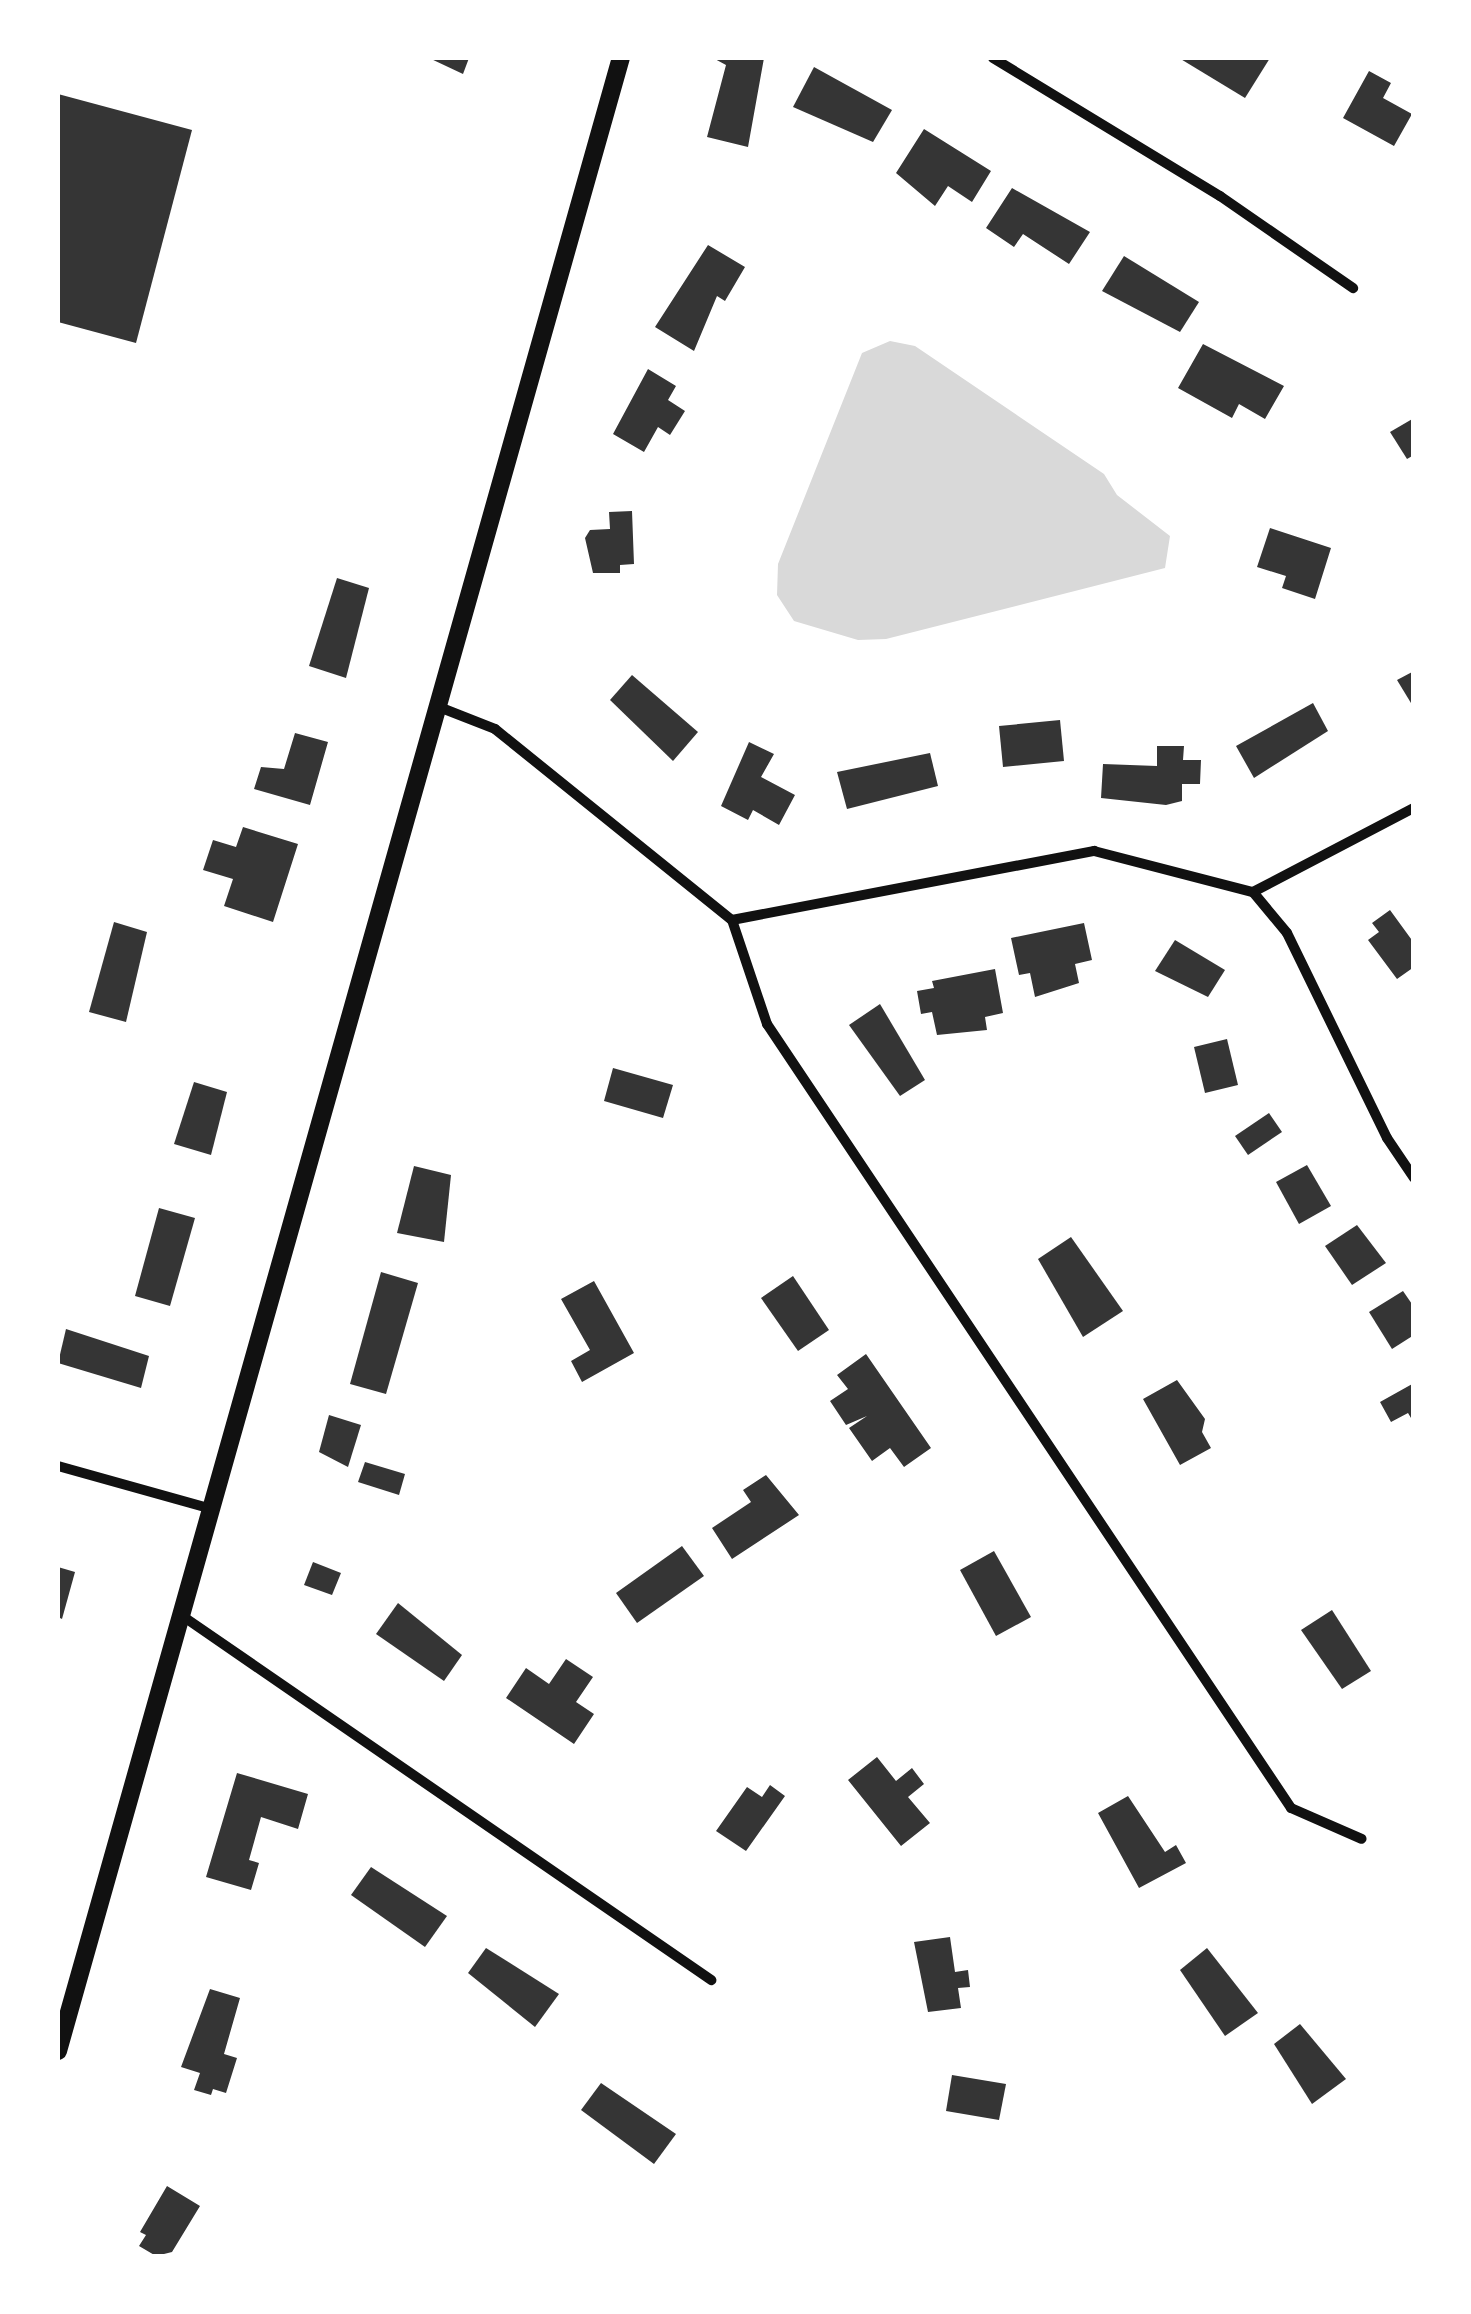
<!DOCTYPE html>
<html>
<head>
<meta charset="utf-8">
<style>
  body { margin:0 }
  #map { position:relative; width:1471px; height:2314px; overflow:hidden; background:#fff; font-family:Ubuntu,sans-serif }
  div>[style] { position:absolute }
  .water>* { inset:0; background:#d9d9d9 }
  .building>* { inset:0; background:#353535 }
  .minor>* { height:10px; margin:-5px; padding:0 5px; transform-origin:5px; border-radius:5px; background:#111 }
  .tertiary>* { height:18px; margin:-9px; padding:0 9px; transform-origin:9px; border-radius:9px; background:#111 }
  span { translate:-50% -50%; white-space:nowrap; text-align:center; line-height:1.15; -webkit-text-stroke:8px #fff; paint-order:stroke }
  .frame { position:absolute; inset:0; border:60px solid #fff; pointer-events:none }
</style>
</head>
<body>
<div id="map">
  <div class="water">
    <div style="clip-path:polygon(890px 341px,915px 346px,1104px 474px,1117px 495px,1170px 536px,1165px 568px,886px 639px,858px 640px,794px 621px,777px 595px,778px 564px,862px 353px)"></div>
  </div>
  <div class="building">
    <div style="clip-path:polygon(429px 58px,469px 58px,463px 74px)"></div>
    <div style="clip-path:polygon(713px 58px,764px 58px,748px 147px,707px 137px,726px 65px)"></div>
    <div style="clip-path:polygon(1179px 58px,1270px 58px,1245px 98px)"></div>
    <div style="clip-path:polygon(814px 67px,892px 110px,873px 142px,793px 107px)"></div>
    <div style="clip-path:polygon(1369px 71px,1391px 83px,1383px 98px,1412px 114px,1394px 146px,1343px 118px)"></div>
    <div style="clip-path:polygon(58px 94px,192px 130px,136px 343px,58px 322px)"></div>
    <div style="clip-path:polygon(924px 129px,991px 171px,972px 202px,948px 186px,935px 206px,896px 173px)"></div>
    <div style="clip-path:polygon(1012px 188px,1090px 232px,1069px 264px,1023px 234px,1014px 247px,986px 228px)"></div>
    <div style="clip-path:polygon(708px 245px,745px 267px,725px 301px,717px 296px,694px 351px,655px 327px)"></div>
    <div style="clip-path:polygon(1124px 256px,1199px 302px,1180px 332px,1102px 291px)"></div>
    <div style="clip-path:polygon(1203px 344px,1284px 386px,1265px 419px,1239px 404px,1232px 418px,1178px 388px)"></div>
    <div style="clip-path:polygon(648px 369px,676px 386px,668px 400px,685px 411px,670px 435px,658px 427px,644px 452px,613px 434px)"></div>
    <div style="clip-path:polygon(1414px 418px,1414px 455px,1407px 459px,1390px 432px)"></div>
    <div style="clip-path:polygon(632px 511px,634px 564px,620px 565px,620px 573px,593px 573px,585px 538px,590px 530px,610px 529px,609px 512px)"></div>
    <div style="clip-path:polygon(1270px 528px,1331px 548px,1315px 599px,1282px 588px,1286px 576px,1257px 567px)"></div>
    <div style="clip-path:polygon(337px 578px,369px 588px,346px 678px,309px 666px)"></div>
    <div style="clip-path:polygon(1414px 671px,1414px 708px,1397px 680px)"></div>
    <div style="clip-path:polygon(632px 675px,698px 732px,673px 761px,610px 700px)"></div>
    <div style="clip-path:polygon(1313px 703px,1328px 731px,1254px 778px,1236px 746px)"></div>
    <div style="clip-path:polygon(1060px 720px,1064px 761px,1003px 767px,999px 726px)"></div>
    <div style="clip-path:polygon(295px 733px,328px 742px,310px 805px,254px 789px,261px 767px,284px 769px)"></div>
    <div style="clip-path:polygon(749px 742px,774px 754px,761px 777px,795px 795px,779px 825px,753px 810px,748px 820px,721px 806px)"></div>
    <div style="clip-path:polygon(1157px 746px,1184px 746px,1183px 760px,1201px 760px,1200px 784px,1182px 784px,1182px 801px,1166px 805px,1101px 798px,1103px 764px,1157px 766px)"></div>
    <div style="clip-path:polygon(930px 753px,938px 786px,847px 809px,837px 772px)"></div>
    <div style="clip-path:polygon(243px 827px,298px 844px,273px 922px,224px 906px,233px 879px,203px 870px,213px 840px,236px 847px)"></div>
    <div style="clip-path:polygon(1390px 910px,1414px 943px,1414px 967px,1397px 979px,1368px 940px,1379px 932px,1372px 923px)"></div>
    <div style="clip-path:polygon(114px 922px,147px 932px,126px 1022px,89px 1012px)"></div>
    <div style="clip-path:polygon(1084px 923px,1092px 960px,1075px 964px,1079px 983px,1035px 997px,1030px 973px,1019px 975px,1011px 938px)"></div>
    <div style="clip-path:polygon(1175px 940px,1225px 970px,1208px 997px,1155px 971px)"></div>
    <div style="clip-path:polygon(995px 969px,1003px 1013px,985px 1017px,987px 1030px,937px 1035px,932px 1012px,921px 1014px,917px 991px,934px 988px,932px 981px)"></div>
    <div style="clip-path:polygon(880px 1004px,925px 1080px,900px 1096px,849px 1025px)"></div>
    <div style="clip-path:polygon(1227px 1039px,1238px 1085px,1205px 1093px,1194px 1047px)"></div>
    <div style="clip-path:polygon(613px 1068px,673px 1085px,663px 1118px,604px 1101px)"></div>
    <div style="clip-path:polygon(194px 1082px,227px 1092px,211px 1155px,174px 1144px)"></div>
    <div style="clip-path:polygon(1269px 1113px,1282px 1132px,1248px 1155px,1235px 1136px)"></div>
    <div style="clip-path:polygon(1307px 1165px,1331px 1206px,1299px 1224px,1276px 1182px)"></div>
    <div style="clip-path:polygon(414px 1166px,451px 1175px,444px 1242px,397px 1233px)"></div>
    <div style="clip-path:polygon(159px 1208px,195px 1218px,170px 1306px,135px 1296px)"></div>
    <div style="clip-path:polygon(1357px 1225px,1386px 1263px,1352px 1285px,1325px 1246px)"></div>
    <div style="clip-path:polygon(1071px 1237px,1123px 1311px,1083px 1337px,1038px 1259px)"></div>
    <div style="clip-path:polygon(381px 1272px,418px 1283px,386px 1394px,350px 1384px)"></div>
    <div style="clip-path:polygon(793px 1276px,829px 1330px,798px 1351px,761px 1298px)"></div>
    <div style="clip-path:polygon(594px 1281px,634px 1353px,582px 1382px,571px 1361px,590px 1350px,561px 1299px)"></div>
    <div style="clip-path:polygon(1403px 1291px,1414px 1307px,1414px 1335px,1392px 1349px,1369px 1312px)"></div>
    <div style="clip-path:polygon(66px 1329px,149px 1356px,141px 1388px,58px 1363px)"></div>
    <div style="clip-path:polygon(866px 1354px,931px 1448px,904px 1467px,890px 1448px,872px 1461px,849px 1428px,867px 1416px,846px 1425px,830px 1401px,848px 1389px,837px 1375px)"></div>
    <div style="clip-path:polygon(1177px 1380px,1205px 1419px,1202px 1432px,1211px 1448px,1180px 1465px,1143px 1399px)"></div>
    <div style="clip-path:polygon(1414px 1383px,1414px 1423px,1408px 1413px,1391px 1422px,1380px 1402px)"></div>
    <div style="clip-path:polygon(329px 1415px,361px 1425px,348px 1467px,319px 1452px)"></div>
    <div style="clip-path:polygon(365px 1462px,405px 1474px,399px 1495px,358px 1482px)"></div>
    <div style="clip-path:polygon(766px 1475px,799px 1515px,732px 1559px,712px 1528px,751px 1502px,743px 1490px)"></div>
    <div style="clip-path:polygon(682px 1546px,704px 1576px,637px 1623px,616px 1593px)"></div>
    <div style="clip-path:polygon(994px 1551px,1031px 1617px,996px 1636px,960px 1570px)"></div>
    <div style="clip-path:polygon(313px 1562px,341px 1573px,332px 1595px,304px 1585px)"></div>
    <div style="clip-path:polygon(58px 1567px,75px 1572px,62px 1619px,58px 1617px)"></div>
    <div style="clip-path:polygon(398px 1603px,462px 1655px,444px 1681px,376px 1634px)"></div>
    <div style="clip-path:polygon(1332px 1610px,1371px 1671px,1342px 1689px,1301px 1630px)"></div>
    <div style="clip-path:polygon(566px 1659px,593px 1677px,576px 1702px,594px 1714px,574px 1744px,506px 1698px,526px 1668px,549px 1684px)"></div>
    <div style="clip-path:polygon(877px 1757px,896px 1781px,912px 1768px,924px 1784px,908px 1797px,930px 1823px,901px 1846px,848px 1780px)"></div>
    <div style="clip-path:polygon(237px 1773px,308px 1794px,298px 1829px,261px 1817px,249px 1860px,259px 1863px,251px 1890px,206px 1877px)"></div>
    <div style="clip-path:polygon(770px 1785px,785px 1796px,746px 1851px,716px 1831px,747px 1787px,762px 1797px)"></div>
    <div style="clip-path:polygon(1128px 1796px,1165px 1852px,1176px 1845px,1186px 1863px,1139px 1888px,1098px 1813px)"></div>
    <div style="clip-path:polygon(371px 1867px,447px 1916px,425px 1947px,351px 1895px)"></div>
    <div style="clip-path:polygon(950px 1937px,955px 1972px,968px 1970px,970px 1987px,958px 1988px,961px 2008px,928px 2012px,914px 1942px)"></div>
    <div style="clip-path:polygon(486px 1948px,559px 1994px,535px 2027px,468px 1973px)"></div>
    <div style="clip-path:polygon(1207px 1948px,1258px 2013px,1225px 2036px,1180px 1970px)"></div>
    <div style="clip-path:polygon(210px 1989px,240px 1998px,224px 2054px,237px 2058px,226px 2093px,213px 2089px,211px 2095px,194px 2090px,200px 2073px,181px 2067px)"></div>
    <div style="clip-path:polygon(1300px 2024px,1346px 2079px,1312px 2104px,1274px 2044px)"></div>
    <div style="clip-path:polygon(952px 2075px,1006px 2084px,999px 2120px,946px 2111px)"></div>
    <div style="clip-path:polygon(601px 2083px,676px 2134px,654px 2164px,581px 2110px)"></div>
    <div style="clip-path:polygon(167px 2186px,200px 2206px,172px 2252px,156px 2256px,139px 2246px,146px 2235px,140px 2232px)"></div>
  </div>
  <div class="minor">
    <div style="left:993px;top:58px;width:266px;rotate:31.3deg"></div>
    <div style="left:1220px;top:196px;width:162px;rotate:34.7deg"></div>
    <div style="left:439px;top:707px;width:60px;rotate:21.4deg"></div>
    <div style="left:495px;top:729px;width:304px;rotate:38.9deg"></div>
    <div style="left:732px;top:920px;width:369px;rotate:-10.8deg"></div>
    <div style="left:1094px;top:851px;width:164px;rotate:14.5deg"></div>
    <div style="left:1253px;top:892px;width:53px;rotate:50.3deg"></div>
    <div style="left:1287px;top:933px;width:228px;rotate:64deg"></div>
    <div style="left:1387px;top:1138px;width:48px;rotate:56deg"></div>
    <div style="left:1253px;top:892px;width:182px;rotate:-27.6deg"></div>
    <div style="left:732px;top:920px;width:110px;rotate:71.4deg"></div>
    <div style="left:767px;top:1024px;width:943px;rotate:56.24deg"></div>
    <div style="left:1291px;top:1808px;width:77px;rotate:23.6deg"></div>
    <div style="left:58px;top:1466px;width:156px;rotate:15.6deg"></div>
    <div style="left:181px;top:1615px;width:644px;rotate:34.55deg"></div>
  </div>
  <div class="tertiary">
    <div style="left:58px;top:2051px;width:2071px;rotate:-74.23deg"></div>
  </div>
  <div class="frame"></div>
</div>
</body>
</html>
